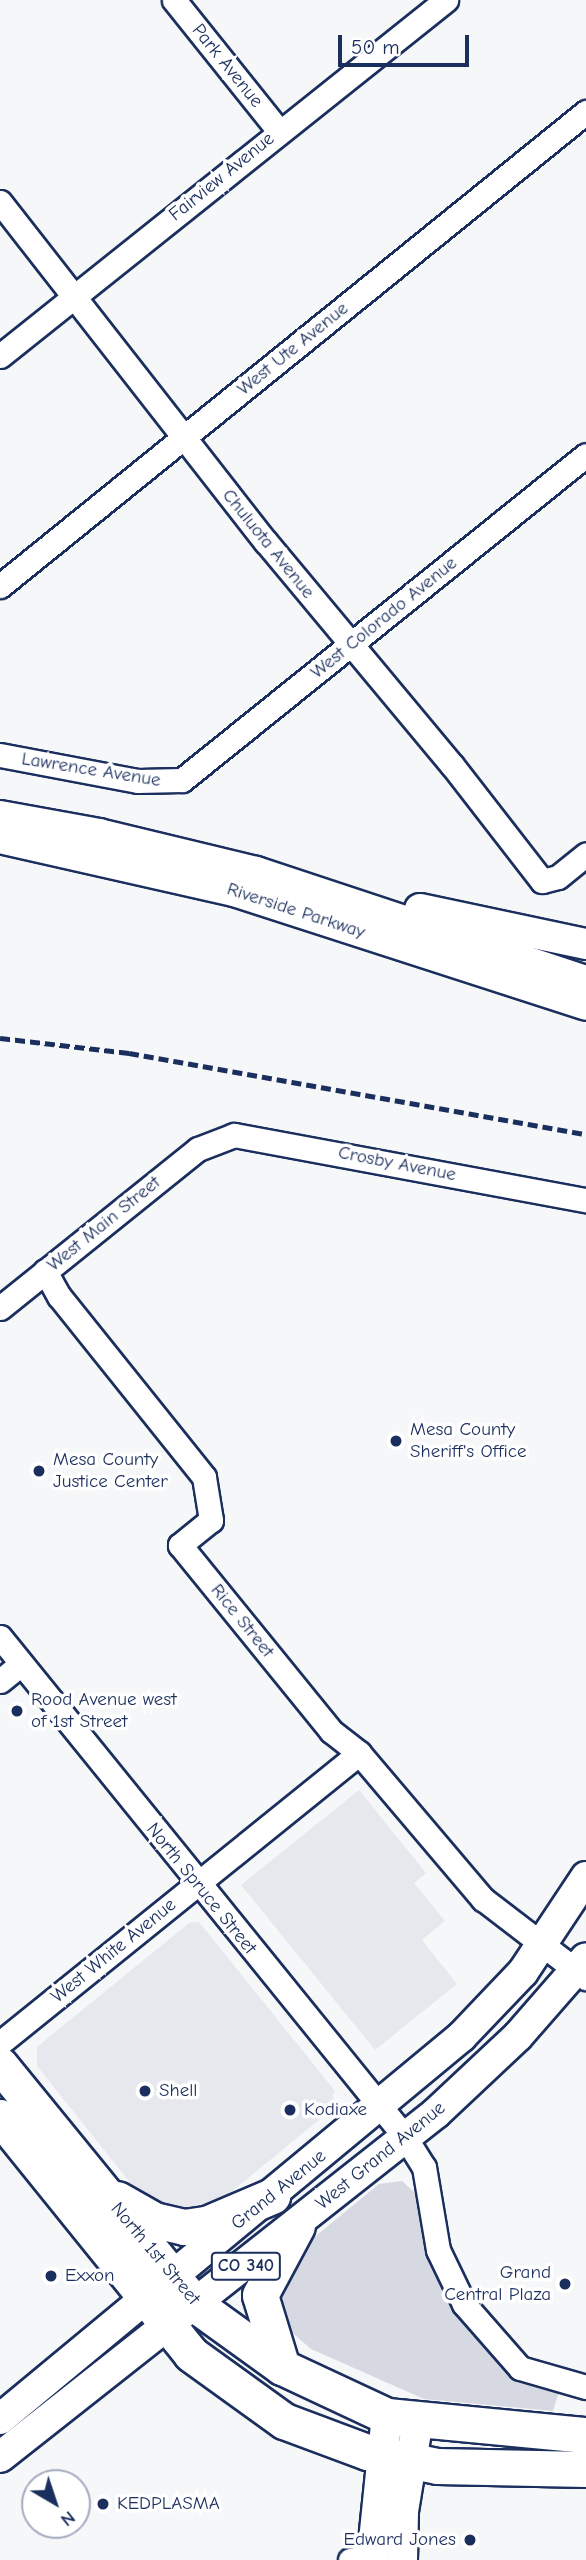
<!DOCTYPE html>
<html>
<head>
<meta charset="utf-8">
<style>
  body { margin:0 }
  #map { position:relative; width:586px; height:2560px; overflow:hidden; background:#f6f7f9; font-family:"Comic Neue",sans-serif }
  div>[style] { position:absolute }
  .built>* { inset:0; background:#e6e8ee }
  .green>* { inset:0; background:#d6d9e2 }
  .roads { filter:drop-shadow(2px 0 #1b2f5e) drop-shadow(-2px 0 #1b2f5e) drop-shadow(0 2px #1b2f5e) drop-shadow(0 -2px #1b2f5e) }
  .minor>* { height:23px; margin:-11.5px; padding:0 11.5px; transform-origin:11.5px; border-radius:11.5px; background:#fff }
  .major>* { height:30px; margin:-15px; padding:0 15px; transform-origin:15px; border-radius:15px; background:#fff }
  .highway>* { height:35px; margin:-17.5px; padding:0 17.5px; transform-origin:17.5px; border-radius:17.5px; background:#fff }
  .rail>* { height:5px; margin-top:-2.5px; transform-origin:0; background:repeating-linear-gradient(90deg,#1b2f5e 0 10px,transparent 0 15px) }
  .dots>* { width:19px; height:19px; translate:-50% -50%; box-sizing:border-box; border:4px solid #fff; border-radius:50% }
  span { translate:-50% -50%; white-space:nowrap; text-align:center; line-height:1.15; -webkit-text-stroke:7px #fff; paint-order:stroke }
  .shield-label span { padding:2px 5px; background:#fff; border:2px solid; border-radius:5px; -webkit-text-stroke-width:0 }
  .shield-label { font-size:18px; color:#1b2f5e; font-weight:700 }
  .street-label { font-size:19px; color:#1b2f5e }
  .poi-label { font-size:19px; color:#1b2f5e }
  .left { translate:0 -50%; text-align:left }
  .right { translate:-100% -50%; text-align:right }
  .north { position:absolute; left:21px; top:2469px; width:70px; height:70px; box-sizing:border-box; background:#fff; border:2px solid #a4acbf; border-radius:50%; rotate:141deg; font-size:19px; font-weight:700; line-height:28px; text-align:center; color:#1b2f5e }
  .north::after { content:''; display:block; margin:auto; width:24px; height:32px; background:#1b2f5e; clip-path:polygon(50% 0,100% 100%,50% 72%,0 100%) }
  .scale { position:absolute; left:338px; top:35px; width:131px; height:32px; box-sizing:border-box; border:4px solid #1b2f5e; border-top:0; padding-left:9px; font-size:21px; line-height:24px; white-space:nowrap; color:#1b2f5e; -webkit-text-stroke:5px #fff; paint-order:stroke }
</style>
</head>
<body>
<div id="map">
  <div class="built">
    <div style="clip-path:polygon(359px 1790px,426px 1873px,414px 1883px,445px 1921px,422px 1940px,457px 1984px,375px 2050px,241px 1885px)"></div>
    <div style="clip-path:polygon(199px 1922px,335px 2091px,332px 2096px,338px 2104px,224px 2198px,181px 2209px,157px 2202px,132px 2185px,37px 2066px,37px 2047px,189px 1923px)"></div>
  </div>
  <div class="green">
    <div style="clip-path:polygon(402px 2181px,417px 2195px,429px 2258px,458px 2316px,505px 2370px,528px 2384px,559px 2392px,553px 2411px,424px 2399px,311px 2349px,279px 2321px,274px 2310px,281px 2270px,295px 2253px,379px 2184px)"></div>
  </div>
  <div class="roads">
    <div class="minor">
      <div style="left:174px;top:0;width:168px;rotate:51.3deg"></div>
      <div style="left:0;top:202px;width:432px;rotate:52deg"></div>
      <div style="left:266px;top:542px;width:290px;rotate:50.2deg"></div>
      <div style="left:452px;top:765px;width:147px;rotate:52.2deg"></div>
      <div style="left:542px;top:881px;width:16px;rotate:-14deg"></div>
      <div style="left:558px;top:877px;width:36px;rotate:-39deg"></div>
      <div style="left:0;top:356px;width:571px;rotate:-38.6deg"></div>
      <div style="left:0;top:586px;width:754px;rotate:-38.97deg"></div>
      <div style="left:0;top:755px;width:140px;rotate:10.7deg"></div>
      <div style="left:138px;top:781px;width:44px;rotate:-1.3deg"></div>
      <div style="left:182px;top:780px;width:518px;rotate:-38.82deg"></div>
      <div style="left:45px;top:1271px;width:29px;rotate:61deg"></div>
      <div style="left:59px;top:1296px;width:232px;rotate:51.3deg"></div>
      <div style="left:204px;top:1477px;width:44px;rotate:80.8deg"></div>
      <div style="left:211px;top:1520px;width:40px;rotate:141deg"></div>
      <div style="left:180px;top:1545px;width:240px;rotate:50.9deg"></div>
      <div style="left:331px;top:1731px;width:36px;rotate:38deg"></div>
      <div style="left:359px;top:1753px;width:192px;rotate:49.7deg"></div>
      <div style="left:483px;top:1899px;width:130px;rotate:37.5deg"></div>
      <div style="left:0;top:1308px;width:254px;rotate:-38.8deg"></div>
      <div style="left:198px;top:1149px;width:39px;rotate:-21deg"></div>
      <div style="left:234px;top:1135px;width:358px;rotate:10.5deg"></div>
      <div style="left:0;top:1637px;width:643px;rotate:50.99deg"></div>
      <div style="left:405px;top:2137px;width:36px;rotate:58deg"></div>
      <div style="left:424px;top:2167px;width:84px;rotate:80.4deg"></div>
      <div style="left:438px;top:2250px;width:60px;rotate:64.3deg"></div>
      <div style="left:464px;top:2304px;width:85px;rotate:48.8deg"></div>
      <div style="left:520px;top:2368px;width:69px;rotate:16.1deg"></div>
      <div style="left:0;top:1681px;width:27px;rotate:-39deg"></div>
      <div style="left:0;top:2043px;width:461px;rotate:-38.9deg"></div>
      <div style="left:350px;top:2560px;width:20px;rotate:-11deg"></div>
    </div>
    <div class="major">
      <div style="left:0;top:816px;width:101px;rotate:10.3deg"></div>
      <div style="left:99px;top:834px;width:162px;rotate:13.6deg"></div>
      <div style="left:256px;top:872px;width:348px;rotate:18.3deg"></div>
      <div style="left:0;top:838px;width:240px;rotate:12.8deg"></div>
      <div style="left:234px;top:891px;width:370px;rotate:17.9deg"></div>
      <div style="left:420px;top:909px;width:170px;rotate:11.9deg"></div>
      <div style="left:0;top:2419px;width:599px;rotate:-39.65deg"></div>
      <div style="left:461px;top:2037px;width:90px;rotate:-46.4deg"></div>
      <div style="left:523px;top:1972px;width:114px;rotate:-56.4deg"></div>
      <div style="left:0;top:2457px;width:555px;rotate:-38.27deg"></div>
      <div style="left:436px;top:2113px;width:112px;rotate:-43.2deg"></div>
      <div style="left:518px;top:2036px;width:103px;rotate:-48.9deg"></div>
      <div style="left:372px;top:2560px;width:145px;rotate:-84.1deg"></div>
      <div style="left:402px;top:2560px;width:49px;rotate:-88.8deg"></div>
      <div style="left:403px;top:2511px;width:93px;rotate:-80.7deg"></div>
    </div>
    <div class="highway">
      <div style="left:0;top:2065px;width:310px;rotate:50.8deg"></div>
      <div style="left:196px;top:2305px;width:106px;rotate:35.8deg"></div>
      <div style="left:282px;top:2367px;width:116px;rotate:25deg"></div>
      <div style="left:387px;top:2416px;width:200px;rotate:5.5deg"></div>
      <div style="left:0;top:2117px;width:304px;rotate:51.1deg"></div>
      <div style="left:191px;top:2354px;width:115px;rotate:35.8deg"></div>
      <div style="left:284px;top:2421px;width:89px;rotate:20.5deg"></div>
      <div style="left:367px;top:2452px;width:71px;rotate:11.3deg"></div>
      <div style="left:437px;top:2466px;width:149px;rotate:1.2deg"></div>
      <div style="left:117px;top:2199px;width:43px;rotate:29.6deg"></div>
      <div style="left:154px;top:2220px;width:31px;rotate:13deg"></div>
      <div style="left:184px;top:2227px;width:22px;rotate:-8deg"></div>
      <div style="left:206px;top:2224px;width:72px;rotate:-23deg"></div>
      <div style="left:282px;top:2367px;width:75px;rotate:-107deg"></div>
      <div style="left:260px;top:2295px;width:78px;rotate:-61.8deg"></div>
    </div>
  </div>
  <div class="rail">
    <div style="left:0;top:1038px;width:130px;rotate:6.6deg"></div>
    <div style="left:129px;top:1053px;width:464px;rotate:10.1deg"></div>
  </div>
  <div class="dots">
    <div style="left:396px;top:1441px;background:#1b2f5e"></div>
    <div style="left:39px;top:1471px;background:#1b2f5e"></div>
    <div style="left:17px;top:1711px;background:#1b2f5e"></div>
    <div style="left:145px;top:2091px;background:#1b2f5e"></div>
    <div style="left:290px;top:2110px;background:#1b2f5e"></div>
    <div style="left:51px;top:2276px;background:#1b2f5e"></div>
    <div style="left:565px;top:2284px;background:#1b2f5e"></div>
    <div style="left:103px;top:2504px;background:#1b2f5e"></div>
    <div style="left:470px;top:2540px;background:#1b2f5e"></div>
  </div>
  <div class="shield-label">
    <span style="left:246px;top:2266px">CO 340</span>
  </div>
  <div class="street-label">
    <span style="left:227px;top:66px;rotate:51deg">Park Avenue</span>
    <span style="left:222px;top:177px;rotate:-39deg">Fairview Avenue</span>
    <span style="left:293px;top:349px;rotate:-39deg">West Ute Avenue</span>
    <span style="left:268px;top:544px;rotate:51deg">Chuluota Avenue</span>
    <span style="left:384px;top:618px;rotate:-39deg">West Colorado Avenue</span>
    <span style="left:91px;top:770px;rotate:9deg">Lawrence Avenue</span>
    <span style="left:296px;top:911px;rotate:18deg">Riverside Parkway</span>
    <span style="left:397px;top:1164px;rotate:11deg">Crosby Avenue</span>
    <span style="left:104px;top:1224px;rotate:-39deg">West Main Street</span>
    <span style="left:242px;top:1621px;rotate:51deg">Rice Street</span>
    <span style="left:201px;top:1889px;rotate:51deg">North Spruce Street</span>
    <span style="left:114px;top:1951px;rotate:-39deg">West White Avenue</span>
    <span style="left:381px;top:2156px;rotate:-39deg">West Grand Avenue</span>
    <span style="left:279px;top:2190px;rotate:-39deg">Grand Avenue</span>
    <span style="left:155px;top:2254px;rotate:50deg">North 1st Street</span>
  </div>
  <div class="poi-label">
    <span class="left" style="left:410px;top:1441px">Mesa County<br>Sheriff's Office</span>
    <span class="left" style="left:53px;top:1471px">Mesa County<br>Justice Center</span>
    <span class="left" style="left:31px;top:1711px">Rood Avenue west<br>of 1st Street</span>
    <span class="left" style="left:159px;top:2091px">Shell</span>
    <span class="left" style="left:304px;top:2110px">Kodiaxe</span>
    <span class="right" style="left:551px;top:2284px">Grand<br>Central Plaza</span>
    <span class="left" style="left:65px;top:2276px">Exxon</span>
    <span class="left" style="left:117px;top:2504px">KEDPLASMA</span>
    <span class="right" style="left:456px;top:2540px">Edward Jones</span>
  </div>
  <div class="north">N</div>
  <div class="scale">50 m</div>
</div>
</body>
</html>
